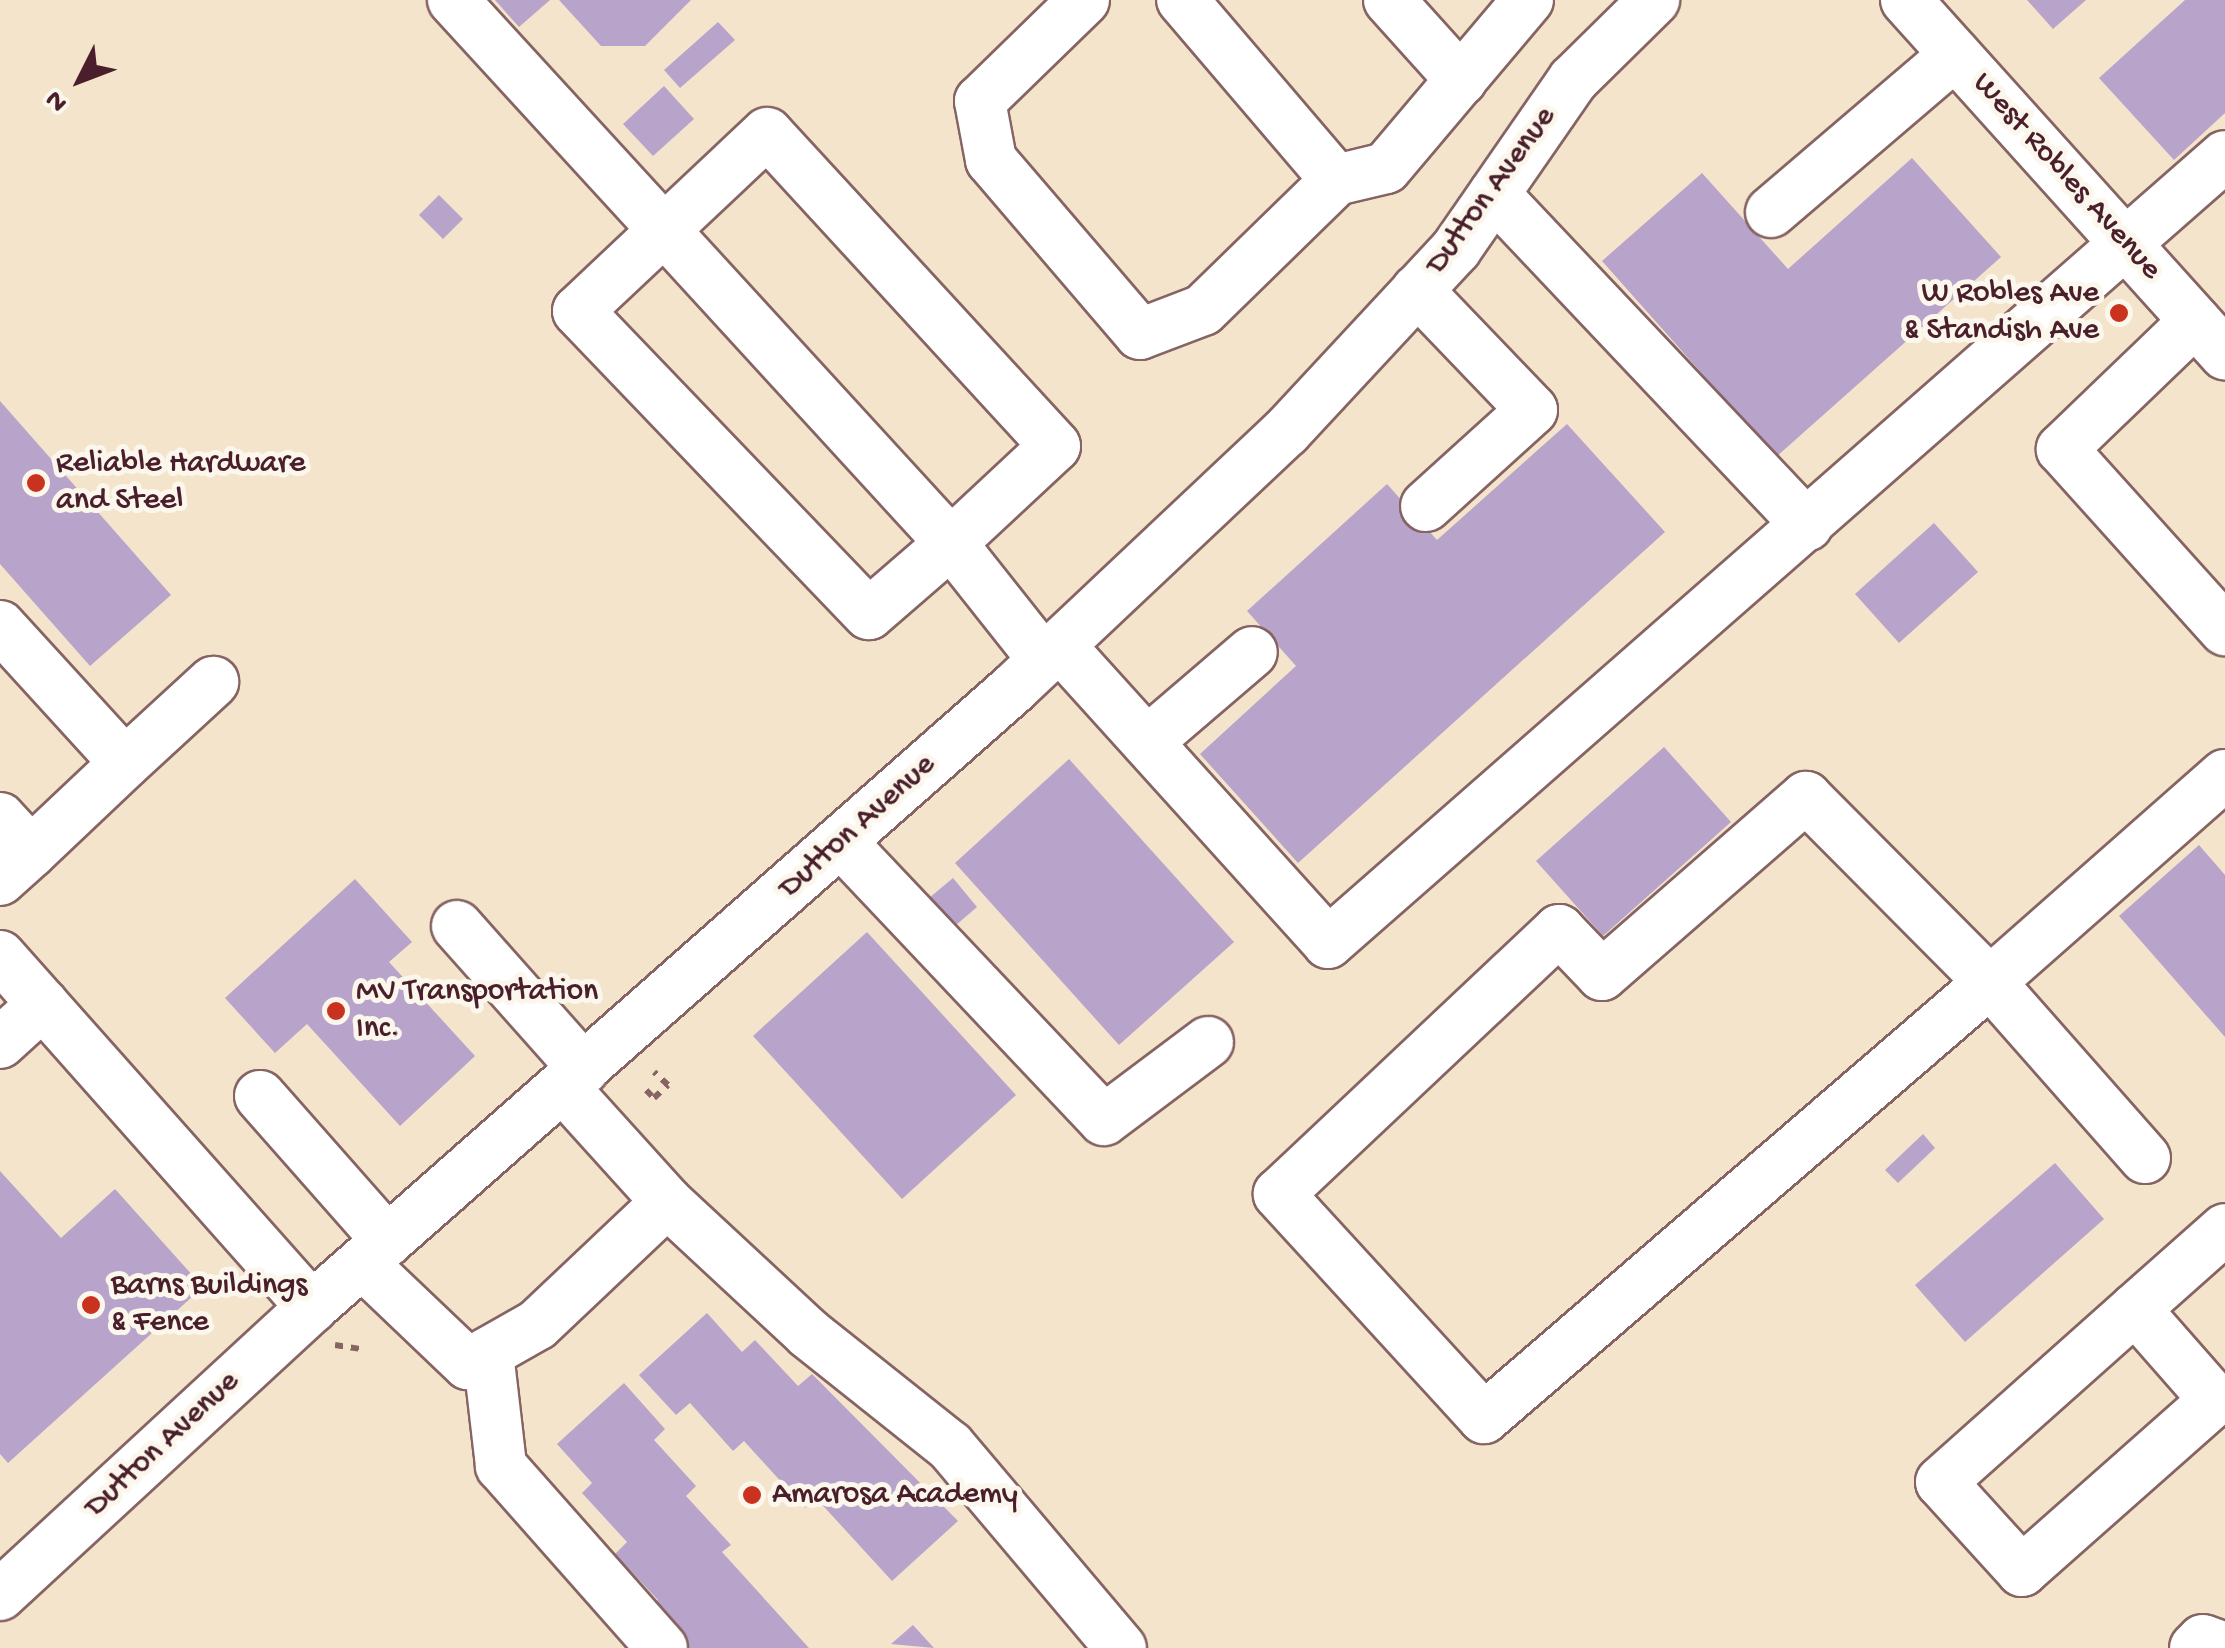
<!DOCTYPE html>
<html>
<head>
<meta charset="utf-8">
<style>
  body { margin:0 }
  #map { position:relative; width:2225px; height:1648px; overflow:hidden; background:#f5e4cc; font-family:"Gochi Hand",sans-serif }
  div>[style] { position:absolute }
  .building>* { inset:0; background:#b8a3cb }
  .path>* { height:6px; margin-top:-3px; transform-origin:0; background:repeating-linear-gradient(90deg,#866463 0 8px,transparent 0 16px) }
  .roads { filter:drop-shadow(2px 0 #866463) drop-shadow(-2px 0 #866463) drop-shadow(0 2px #866463) drop-shadow(0 -2px #866463) }
  .minor>* { height:50px; margin:-25px; padding:0 25px; transform-origin:25px; border-radius:25px; background:#fff }
  .dots>* { width:28px; height:28px; translate:-50% -50%; box-sizing:border-box; border:5px solid #fbf7ec; border-radius:50% }
  span { translate:-50% -50%; white-space:nowrap; text-align:center; line-height:1.15; -webkit-text-stroke:10px #fbf7ec; paint-order:stroke }
  .street-label { font-size:32px; color:#4a1f2b }
  .poi-label { font-size:32px; color:#4a1f2b }
  .right { translate:-100% -50%; text-align:right }
  .left { translate:0 -50%; text-align:left }
  .north { position:absolute; left:30px; top:30px; width:100px; height:100px; -webkit-text-stroke:8px #fbf7ec; paint-order:stroke; rotate:228deg; font-size:28px; font-weight:700; line-height:40px; text-align:center; color:#4a1f2b }
  .north::after { content:''; display:block; margin:auto; width:35px; height:45px; background:#4a1f2b; clip-path:polygon(50% 0,100% 100%,50% 72%,0 100%) }
</style>
</head>
<body>
<div id="map">
  <div class="building">
    <div style="clip-path:polygon(495px 0,550px 0,519px 27px)"></div>
    <div style="clip-path:polygon(559px 0,691px 0,645px 46px,601px 46px)"></div>
    <div style="clip-path:polygon(2027px 0,2086px 0,2053px 29px)"></div>
    <div style="clip-path:polygon(2185px 0,2225px 0,2225px 113px,2174px 160px,2099px 78px)"></div>
    <div style="clip-path:polygon(718px 22px,735px 40px,680px 88px,664px 70px)"></div>
    <div style="clip-path:polygon(664px 86px,694px 119px,653px 156px,623px 124px)"></div>
    <div style="clip-path:polygon(1912px 158px,2001px 257px,1776px 457px,1602px 261px,1702px 173px,1788px 269px)"></div>
    <div style="clip-path:polygon(439px 195px,463px 219px,443px 239px,419px 215px)"></div>
    <div style="clip-path:polygon(0 401px,171px 595px,90px 666px,0 564px)"></div>
    <div style="clip-path:polygon(1567px 424px,1665px 532px,1298px 863px,1200px 754px,1296px 666px,1247px 611px,1387px 484px,1437px 540px)"></div>
    <div style="clip-path:polygon(1934px 523px,1978px 572px,1899px 643px,1855px 594px)"></div>
    <div style="clip-path:polygon(1664px 747px,1731px 822px,1603px 936px,1536px 861px)"></div>
    <div style="clip-path:polygon(1069px 759px,1234px 942px,1119px 1045px,955px 863px)"></div>
    <div style="clip-path:polygon(2199px 845px,2225px 875px,2225px 1037px,2119px 916px)"></div>
    <div style="clip-path:polygon(953px 878px,977px 907px,948px 932px,923px 903px)"></div>
    <div style="clip-path:polygon(355px 879px,412px 942px,389px 962px,475px 1056px,400px 1126px,307px 1024px,275px 1053px,225px 998px)"></div>
    <div style="clip-path:polygon(867px 932px,1016px 1095px,902px 1199px,753px 1036px)"></div>
    <div style="clip-path:polygon(1923px 1134px,1935px 1148px,1898px 1183px,1885px 1170px)"></div>
    <div style="clip-path:polygon(2055px 1163px,2104px 1219px,1965px 1342px,1915px 1285px)"></div>
    <div style="clip-path:polygon(0 1171px,61px 1238px,115px 1189px,203px 1287px,8px 1463px,0 1454px)"></div>
    <div style="clip-path:polygon(707px 1313px,742px 1352px,755px 1340px,798px 1386px,812px 1374px,958px 1521px,892px 1581px,816px 1498px,805px 1508px,744px 1441px,733px 1451px,690px 1403px,676px 1415px,639px 1375px)"></div>
    <div style="clip-path:polygon(624px 1383px,665px 1429px,654px 1440px,696px 1486px,686px 1496px,731px 1545px,722px 1552px,809px 1648px,678px 1648px,645px 1612px,658px 1600px,615px 1554px,627px 1542px,582px 1493px,592px 1483px,557px 1444px)"></div>
    <div style="clip-path:polygon(913px 1625px,934px 1648px,891px 1644px)"></div>
  </div>
  <div class="path">
    <div style="left:646px;top:1090px;width:11px;rotate:45deg"></div>
    <div style="left:654px;top:1098px;width:19px;rotate:-43deg"></div>
    <div style="left:668px;top:1085px;width:19px;rotate:-137deg"></div>
    <div style="left:335px;top:1345px;width:25px;rotate:9deg"></div>
  </div>
  <div class="roads">
    <div class="minor">
      <div style="left:453px;top:0;width:312px;rotate:47.5deg"></div>
      <div style="left:664px;top:230px;width:425px;rotate:47.5deg"></div>
      <div style="left:951px;top:543px;width:142px;rotate:-43deg"></div>
      <div style="left:1055px;top:446px;width:425px;rotate:-132.6deg"></div>
      <div style="left:767px;top:133px;width:141px;rotate:136.7deg"></div>
      <div style="left:664px;top:230px;width:118px;rotate:136.7deg"></div>
      <div style="left:578px;top:311px;width:420px;rotate:46.2deg"></div>
      <div style="left:869px;top:614px;width:108px;rotate:-40.9deg"></div>
      <div style="left:951px;top:543px;width:148px;rotate:51.6deg"></div>
      <div style="left:1084px;top:0;width:145px;rotate:135.8deg"></div>
      <div style="left:980px;top:101px;width:60px;rotate:79.4deg"></div>
      <div style="left:991px;top:160px;width:229px;rotate:49.4deg"></div>
      <div style="left:1140px;top:334px;width:67px;rotate:-20.9deg"></div>
      <div style="left:1203px;top:310px;width:186px;rotate:-44.3deg"></div>
      <div style="left:1336px;top:180px;width:237px;rotate:-130.5deg"></div>
      <div style="left:1389px;top:0;width:108px;rotate:48deg"></div>
      <div style="left:1906px;top:0;width:477px;rotate:48deg"></div>
      <div style="left:1336px;top:180px;width:51px;rotate:-13.5deg"></div>
      <div style="left:1386px;top:168px;width:220px;rotate:-49.8deg"></div>
      <div style="left:1494px;top:194px;width:456px;rotate:46.6deg"></div>
      <div style="left:1771px;top:212px;width:242px;rotate:-40.5deg"></div>
      <div style="left:1417px;top:290px;width:166px;rotate:46.2deg"></div>
      <div style="left:1532px;top:410px;width:143px;rotate:137.8deg"></div>
      <div style="left:2195px;top:321px;width:185px;rotate:136.1deg"></div>
      <div style="left:2062px;top:449px;width:244px;rotate:48deg"></div>
      <div style="left:0;top:626px;width:185px;rotate:47.6deg"></div>
      <div style="left:125px;top:763px;width:120px;rotate:-42.6deg"></div>
      <div style="left:1060px;top:646px;width:400px;rotate:47.9deg"></div>
      <div style="left:1328px;top:943px;width:1193px;rotate:-41.26deg"></div>
      <div style="left:1147px;top:742px;width:138px;rotate:-40.6deg"></div>
      <div style="left:1806px;top:797px;width:261px;rotate:45.2deg"></div>
      <div style="left:1990px;top:982px;width:668px;rotate:139.25deg"></div>
      <div style="left:1484px;top:1418px;width:304px;rotate:-132.5deg"></div>
      <div style="left:1279px;top:1194px;width:385px;rotate:-43.3deg"></div>
      <div style="left:1559px;top:930px;width:62px;rotate:46.3deg"></div>
      <div style="left:1602px;top:975px;width:271px;rotate:-41.1deg"></div>
      <div style="left:0;top:818px;width:46px;rotate:47.6deg"></div>
      <div style="left:31px;top:852px;width:129px;rotate:-43.4deg"></div>
      <div style="left:842px;top:843px;width:381px;rotate:46.6deg"></div>
      <div style="left:1104px;top:1120px;width:130px;rotate:-36.9deg"></div>
      <div style="left:0;top:880px;width:42px;rotate:-42.1deg"></div>
      <div style="left:457px;top:926px;width:191px;rotate:48.4deg"></div>
      <div style="left:0;top:956px;width:470px;rotate:48.4deg"></div>
      <div style="left:0;top:1043px;width:58px;rotate:-42.2deg"></div>
      <div style="left:564px;top:1088px;width:154px;rotate:47.9deg"></div>
      <div style="left:260px;top:1096px;width:193px;rotate:48.6deg"></div>
      <div style="left:2145px;top:1158px;width:235px;rotate:-131.4deg"></div>
      <div style="left:1990px;top:982px;width:313px;rotate:-41.4deg"></div>
      <div style="left:364px;top:1265px;width:144px;rotate:43.6deg"></div>
      <div style="left:468px;top:1364px;width:79px;rotate:-29.5deg"></div>
      <div style="left:537px;top:1325px;width:179px;rotate:-43.4deg"></div>
      <div style="left:667px;top:1202px;width:194px;rotate:42.9deg"></div>
      <div style="left:809px;top:1334px;width:180px;rotate:38.5deg"></div>
      <div style="left:950px;top:1446px;width:265px;rotate:49.8deg"></div>
      <div style="left:2135px;top:1309px;width:121px;rotate:48.7deg"></div>
      <div style="left:2215px;top:1400px;width:258px;rotate:138.5deg"></div>
      <div style="left:2022px;top:1571px;width:120px;rotate:-132.3deg"></div>
      <div style="left:1941px;top:1482px;width:260px;rotate:-41.7deg"></div>
      <div style="left:2135px;top:1309px;width:120px;rotate:-41.6deg"></div>
      <div style="left:488px;top:1353px;width:114px;rotate:83.4deg"></div>
      <div style="left:501px;top:1466px;width:243px;rotate:48.5deg"></div>
      <div style="left:0;top:1595px;width:425px;rotate:-42.7deg"></div>
      <div style="left:312px;top:1307px;width:936px;rotate:-41.4deg"></div>
      <div style="left:1014px;top:688px;width:374px;rotate:-43.3deg"></div>
      <div style="left:1286px;top:432px;width:250px;rotate:-47.1deg"></div>
      <div style="left:1456px;top:249px;width:206px;rotate:-55.3deg"></div>
      <div style="left:1573px;top:80px;width:114px;rotate:-44.6deg"></div>
      <div style="left:2195px;top:1648px;width:11px;rotate:-45deg"></div>
      <div style="left:2203px;top:1640px;width:23px;rotate:20deg"></div>
    </div>
  </div>
  <div class="dots">
    <div style="left:2119px;top:313px;background:#c8321e"></div>
    <div style="left:36px;top:483px;background:#c8321e"></div>
    <div style="left:336px;top:1011px;background:#c8321e"></div>
    <div style="left:91px;top:1305px;background:#c8321e"></div>
    <div style="left:752px;top:1495px;background:#c8321e"></div>
  </div>
  <div class="street-label">
    <span style="left:2066px;top:177px;rotate:48deg">West Robles Avenue</span>
    <span style="left:1492px;top:191px;rotate:-54deg">Dutton Avenue</span>
    <span style="left:858px;top:827px;rotate:-42deg">Dutton Avenue</span>
    <span style="left:163px;top:1445px;rotate:-43deg">Dutton Avenue</span>
  </div>
  <div class="poi-label">
    <span class="right" style="left:2099px;top:313px">W Robles Ave<br>&amp; Standish Ave</span>
    <span class="left" style="left:56px;top:483px">Reliable Hardware<br>and Steel</span>
    <span class="left" style="left:356px;top:1011px">MV Transportation<br>Inc.</span>
    <span class="left" style="left:111px;top:1305px">Barns Buildings<br>&amp; Fence</span>
    <span class="left" style="left:772px;top:1495px">Amarosa Academy</span>
  </div>
  <div class="north">N</div>
</div>
</body>
</html>
